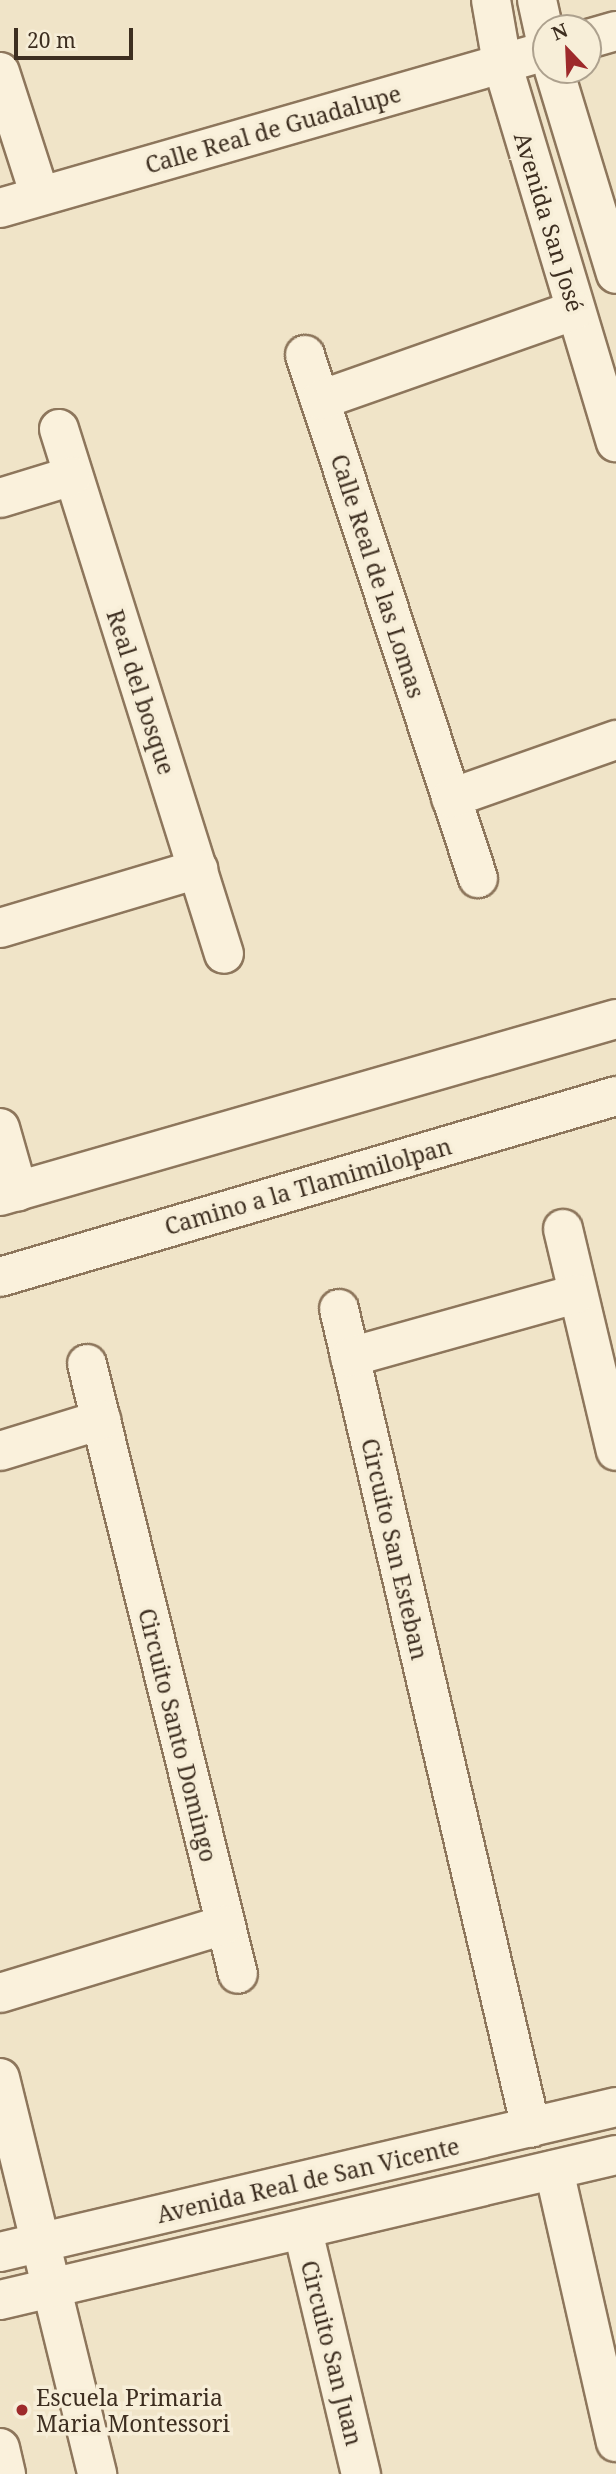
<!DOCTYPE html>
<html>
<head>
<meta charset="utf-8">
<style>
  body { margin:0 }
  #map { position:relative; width:616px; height:2474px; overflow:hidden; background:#f0e4c8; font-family:"Noto Serif",serif }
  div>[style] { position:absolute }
  .roads { filter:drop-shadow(2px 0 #8d765c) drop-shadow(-2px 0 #8d765c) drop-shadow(0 2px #8d765c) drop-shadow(0 -2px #8d765c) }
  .minor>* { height:38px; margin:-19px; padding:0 19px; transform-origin:19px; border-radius:19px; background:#faf1dc }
  .dots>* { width:19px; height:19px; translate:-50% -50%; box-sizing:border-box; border:4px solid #f7eed8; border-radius:50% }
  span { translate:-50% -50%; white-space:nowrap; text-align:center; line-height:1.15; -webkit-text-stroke:7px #f7eed8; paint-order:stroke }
  .street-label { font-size:23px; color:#3d2e20 }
  .poi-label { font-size:23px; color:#3d2e20 }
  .left { translate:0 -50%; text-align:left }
  .north { position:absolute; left:532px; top:14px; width:70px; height:70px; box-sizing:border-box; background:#f7eed8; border:2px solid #ada18e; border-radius:50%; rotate:337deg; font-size:19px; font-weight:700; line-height:28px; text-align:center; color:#3d2e20 }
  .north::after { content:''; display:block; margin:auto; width:24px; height:32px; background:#9e2a2b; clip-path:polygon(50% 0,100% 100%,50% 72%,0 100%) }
  .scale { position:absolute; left:14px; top:28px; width:119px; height:32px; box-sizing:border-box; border:4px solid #3d2e20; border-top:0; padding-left:9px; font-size:21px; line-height:24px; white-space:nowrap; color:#3d2e20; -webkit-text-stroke:5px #f7eed8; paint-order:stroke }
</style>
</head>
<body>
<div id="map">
  <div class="roads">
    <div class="minor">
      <div style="left:491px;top:0;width:64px;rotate:80.1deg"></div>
      <div style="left:502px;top:63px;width:396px;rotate:73.3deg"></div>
      <div style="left:537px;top:0;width:42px;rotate:77.6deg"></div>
      <div style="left:588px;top:39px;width:29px;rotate:-16deg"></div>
      <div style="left:554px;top:70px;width:213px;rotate:73.1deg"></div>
      <div style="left:0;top:72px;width:130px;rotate:72.1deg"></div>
      <div style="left:0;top:208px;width:568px;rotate:-16.04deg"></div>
      <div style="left:305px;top:355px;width:551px;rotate:71.7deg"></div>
      <div style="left:320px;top:400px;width:270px;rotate:-19.4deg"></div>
      <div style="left:59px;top:429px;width:550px;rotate:72.55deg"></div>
      <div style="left:0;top:498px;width:75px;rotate:-17deg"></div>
      <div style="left:451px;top:798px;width:175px;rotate:-19.4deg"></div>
      <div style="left:0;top:928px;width:207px;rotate:-16.6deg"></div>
      <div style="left:0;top:1128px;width:66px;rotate:74.1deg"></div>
      <div style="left:0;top:1196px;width:641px;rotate:-16.03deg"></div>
      <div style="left:563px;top:1229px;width:228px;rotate:76.6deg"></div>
      <div style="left:0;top:1277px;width:642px;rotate:-16.37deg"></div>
      <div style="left:339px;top:1309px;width:841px;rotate:76.81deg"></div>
      <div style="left:350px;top:1357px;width:235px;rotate:-15.6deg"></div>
      <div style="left:87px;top:1364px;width:628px;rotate:76.1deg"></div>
      <div style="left:0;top:1451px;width:106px;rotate:-17.1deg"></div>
      <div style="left:0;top:1993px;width:234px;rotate:-16.9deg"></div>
      <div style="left:0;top:2078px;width:408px;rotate:76.2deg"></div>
      <div style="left:554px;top:2170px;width:279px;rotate:77.2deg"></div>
      <div style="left:303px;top:2231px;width:250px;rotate:76.6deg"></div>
      <div style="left:0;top:2252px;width:633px;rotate:-13.25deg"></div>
      <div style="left:0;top:2300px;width:633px;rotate:-13.25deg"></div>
      <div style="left:0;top:2448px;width:27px;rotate:77deg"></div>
    </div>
  </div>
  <div class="dots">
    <div style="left:22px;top:2410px;background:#9e2a2b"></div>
  </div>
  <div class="street-label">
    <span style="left:273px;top:129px;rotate:-16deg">Calle Real de Guadalupe</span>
    <span style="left:549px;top:222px;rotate:73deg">Avenida San José</span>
    <span style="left:378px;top:576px;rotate:72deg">Calle Real de las Lomas</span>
    <span style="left:141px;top:692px;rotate:72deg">Real del bosque</span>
    <span style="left:308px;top:1186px;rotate:-16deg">Camino a la Tlamimilolpan</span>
    <span style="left:395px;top:1549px;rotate:77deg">Circuito San Esteban</span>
    <span style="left:178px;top:1735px;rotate:76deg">Circuito Santo Domingo</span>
    <span style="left:308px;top:2180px;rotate:-13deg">Avenida Real de San Vicente</span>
    <span style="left:332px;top:2353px;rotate:76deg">Circuito San Juan</span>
  </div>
  <div class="poi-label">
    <span class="left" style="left:36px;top:2410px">Escuela Primaria<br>Maria Montessori</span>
  </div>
  <div class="north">N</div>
  <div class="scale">20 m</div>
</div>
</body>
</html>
